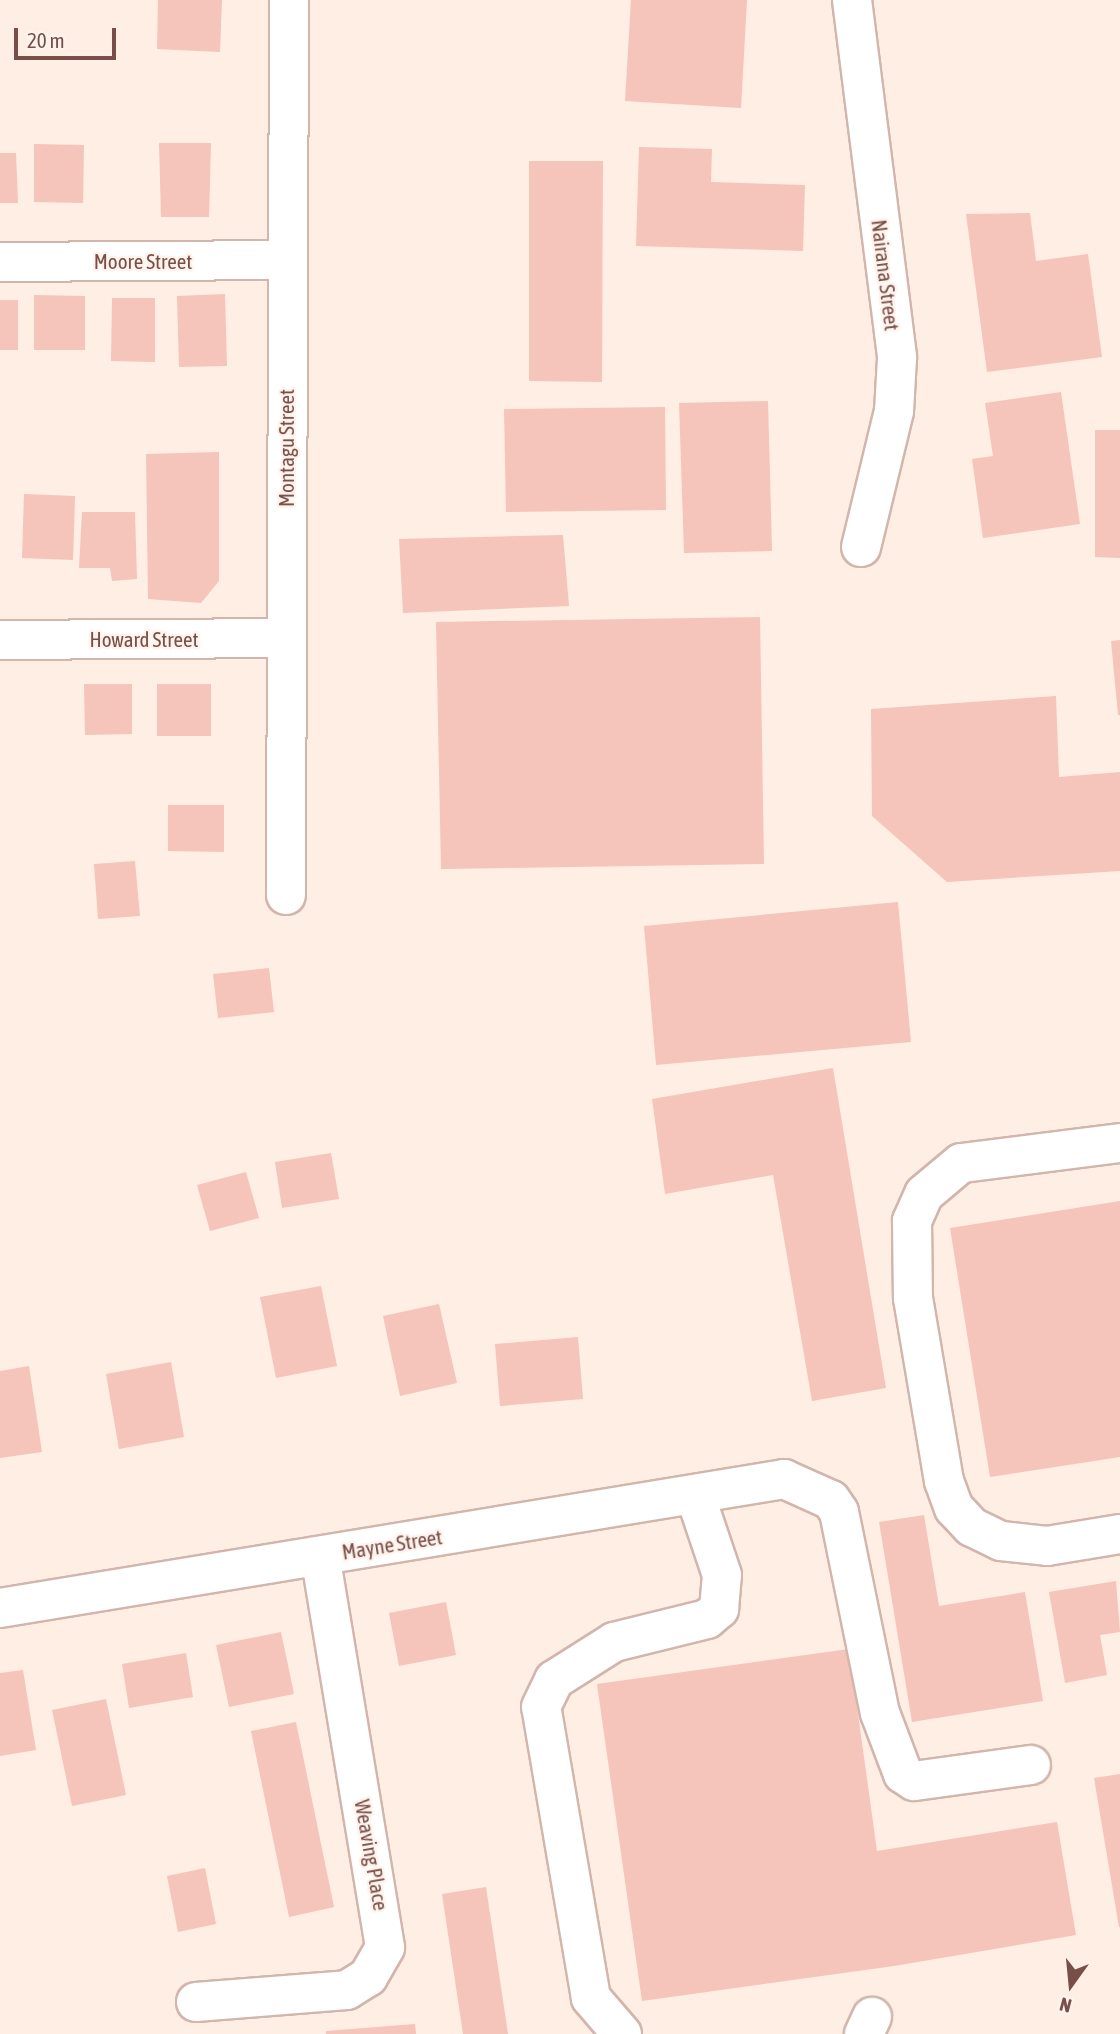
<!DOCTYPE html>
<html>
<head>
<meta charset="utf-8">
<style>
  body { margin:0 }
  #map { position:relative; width:1120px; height:2034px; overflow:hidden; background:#feeee4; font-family:"Asap Condensed",sans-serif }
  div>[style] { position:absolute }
  .building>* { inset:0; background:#f5c4ba }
  .roads { filter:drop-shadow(2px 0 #d2b5ac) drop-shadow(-2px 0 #d2b5ac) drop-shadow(0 2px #d2b5ac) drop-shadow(0 -2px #d2b5ac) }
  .minor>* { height:38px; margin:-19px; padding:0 19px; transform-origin:19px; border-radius:19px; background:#fff }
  span { translate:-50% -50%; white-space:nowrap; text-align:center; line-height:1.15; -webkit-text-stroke:5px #fff3ec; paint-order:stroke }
  .street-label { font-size:21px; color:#784e48 }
  .north { position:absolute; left:1036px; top:1950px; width:70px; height:70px; -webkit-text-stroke:5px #fff3ec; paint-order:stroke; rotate:195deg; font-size:19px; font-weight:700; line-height:28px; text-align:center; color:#784e48 }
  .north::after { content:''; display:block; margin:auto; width:24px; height:32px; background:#784e48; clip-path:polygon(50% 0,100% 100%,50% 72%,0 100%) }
  .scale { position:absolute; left:14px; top:28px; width:102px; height:32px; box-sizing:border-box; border:4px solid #784e48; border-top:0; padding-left:9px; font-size:21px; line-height:24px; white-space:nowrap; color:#784e48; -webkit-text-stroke:5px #fff3ec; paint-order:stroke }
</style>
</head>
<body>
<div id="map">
  <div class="building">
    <div style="clip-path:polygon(158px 0,222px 0,220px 52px,157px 49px)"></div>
    <div style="clip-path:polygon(631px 0,747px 0,741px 108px,625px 101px)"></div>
    <div style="clip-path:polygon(159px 143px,211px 143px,209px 217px,161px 217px)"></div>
    <div style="clip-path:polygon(34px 144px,84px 145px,83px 203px,34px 202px)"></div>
    <div style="clip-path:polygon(639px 147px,712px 149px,711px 182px,805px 185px,803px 251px,636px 246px)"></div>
    <div style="clip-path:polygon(0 153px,16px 153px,18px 203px,0 203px)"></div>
    <div style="clip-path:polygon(529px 161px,603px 161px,602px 382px,529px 381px)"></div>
    <div style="clip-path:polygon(1030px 213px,1036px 261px,1088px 254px,1102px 357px,987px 372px,966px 214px)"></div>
    <div style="clip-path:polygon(225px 294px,227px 366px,179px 367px,177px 296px)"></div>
    <div style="clip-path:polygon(34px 295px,85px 296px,85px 350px,34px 350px)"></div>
    <div style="clip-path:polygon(112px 298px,155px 298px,155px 362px,111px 361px)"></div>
    <div style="clip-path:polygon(0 300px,18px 300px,18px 350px,0 350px)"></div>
    <div style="clip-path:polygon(1061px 392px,1080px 524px,983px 538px,972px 459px,993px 456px,985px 403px)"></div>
    <div style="clip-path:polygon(768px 401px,772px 551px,684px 553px,679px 403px)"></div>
    <div style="clip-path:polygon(665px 407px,666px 510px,506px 512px,504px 409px)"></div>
    <div style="clip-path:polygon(1095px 430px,1120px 430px,1120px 558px,1095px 557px)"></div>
    <div style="clip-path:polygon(219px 452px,219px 581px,201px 603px,148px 599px,146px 454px)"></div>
    <div style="clip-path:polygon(24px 494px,75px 496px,73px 560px,22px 558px)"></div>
    <div style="clip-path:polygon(82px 512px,135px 512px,137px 579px,112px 581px,110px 568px,79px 568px)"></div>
    <div style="clip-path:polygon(563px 535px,569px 606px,403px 613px,399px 539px)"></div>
    <div style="clip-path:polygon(760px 617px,764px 864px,441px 869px,436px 622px)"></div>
    <div style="clip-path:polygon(1120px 640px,1120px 715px,1118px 715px,1111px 641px)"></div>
    <div style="clip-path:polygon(84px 684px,132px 684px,132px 734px,85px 735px)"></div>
    <div style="clip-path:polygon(157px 684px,211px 684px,211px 736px,157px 736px)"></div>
    <div style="clip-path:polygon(1056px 696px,1059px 777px,1120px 772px,1120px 871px,947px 882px,872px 816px,871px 709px)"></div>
    <div style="clip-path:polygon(168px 805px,224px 805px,224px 852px,168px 851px)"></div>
    <div style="clip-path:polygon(135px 861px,140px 916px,98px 919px,94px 864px)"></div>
    <div style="clip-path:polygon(898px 902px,911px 1042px,656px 1065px,644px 926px)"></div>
    <div style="clip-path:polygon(269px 968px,274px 1012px,218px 1018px,213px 974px)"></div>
    <div style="clip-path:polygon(833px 1068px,886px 1388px,812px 1401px,773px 1175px,665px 1194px,652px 1099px)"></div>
    <div style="clip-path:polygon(331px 1153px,339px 1199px,282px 1208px,275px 1162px)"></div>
    <div style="clip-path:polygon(246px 1172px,259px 1218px,210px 1231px,197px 1185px)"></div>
    <div style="clip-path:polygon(1120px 1201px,1120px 1457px,990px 1477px,950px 1228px)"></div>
    <div style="clip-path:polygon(321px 1286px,337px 1366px,276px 1378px,260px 1297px)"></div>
    <div style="clip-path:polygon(439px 1304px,457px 1383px,400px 1396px,383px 1316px)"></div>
    <div style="clip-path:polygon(578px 1337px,583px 1399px,500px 1406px,495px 1344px)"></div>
    <div style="clip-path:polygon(171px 1362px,184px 1437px,119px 1449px,106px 1374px)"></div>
    <div style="clip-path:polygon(29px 1366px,42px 1452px,0 1458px,0 1371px)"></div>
    <div style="clip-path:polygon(924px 1515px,939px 1606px,1025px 1592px,1043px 1701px,912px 1722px,879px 1522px)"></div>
    <div style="clip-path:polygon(1116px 1581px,1120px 1632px,1100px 1635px,1107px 1675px,1065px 1683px,1049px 1592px)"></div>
    <div style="clip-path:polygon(446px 1602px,456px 1655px,399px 1666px,389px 1613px)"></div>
    <div style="clip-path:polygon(281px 1632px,294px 1694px,229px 1707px,216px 1645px)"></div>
    <div style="clip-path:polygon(849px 1649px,877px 1851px,1057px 1822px,1076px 1935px,894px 1966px,642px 2001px,597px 1684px)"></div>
    <div style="clip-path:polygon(186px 1653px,193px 1697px,129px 1708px,122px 1664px)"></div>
    <div style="clip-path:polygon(23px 1670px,36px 1750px,0 1756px,0 1673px)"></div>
    <div style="clip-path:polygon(106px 1699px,126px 1795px,72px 1806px,52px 1710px)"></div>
    <div style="clip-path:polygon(296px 1722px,334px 1907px,289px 1917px,251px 1731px)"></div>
    <div style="clip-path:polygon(1120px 1774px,1120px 1927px,1119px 1927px,1094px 1778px)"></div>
    <div style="clip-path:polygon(205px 1868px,216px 1924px,178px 1932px,167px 1876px)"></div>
    <div style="clip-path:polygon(486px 1887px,508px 2034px,463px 2034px,442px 1894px)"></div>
    <div style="clip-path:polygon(415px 2024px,416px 2034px,326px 2034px,326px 2031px)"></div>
  </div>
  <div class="roads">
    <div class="minor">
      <div style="left:852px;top:0;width:361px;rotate:82.8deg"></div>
      <div style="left:897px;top:358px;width:53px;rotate:93.2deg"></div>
      <div style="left:894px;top:411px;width:140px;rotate:103.6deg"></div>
      <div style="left:0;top:262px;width:285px;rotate:-0.4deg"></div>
      <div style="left:0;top:640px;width:287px;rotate:-0.4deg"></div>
      <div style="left:286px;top:895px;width:895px;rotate:-89.81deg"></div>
      <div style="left:1120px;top:1143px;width:160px;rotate:172.8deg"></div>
      <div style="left:961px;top:1163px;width:48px;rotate:140deg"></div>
      <div style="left:924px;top:1194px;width:30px;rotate:114deg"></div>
      <div style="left:912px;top:1221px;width:77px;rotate:89.3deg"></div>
      <div style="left:913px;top:1298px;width:186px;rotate:80.4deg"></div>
      <div style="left:944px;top:1481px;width:29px;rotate:70deg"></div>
      <div style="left:954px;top:1508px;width:26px;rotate:47deg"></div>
      <div style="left:972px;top:1527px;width:32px;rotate:26deg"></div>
      <div style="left:1001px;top:1541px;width:46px;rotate:6.2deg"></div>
      <div style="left:1047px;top:1546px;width:74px;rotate:-9.3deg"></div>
      <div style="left:0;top:1608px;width:795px;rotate:-9.34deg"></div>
      <div style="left:784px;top:1479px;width:51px;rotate:24.1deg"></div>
      <div style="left:831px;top:1500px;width:14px;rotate:56deg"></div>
      <div style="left:839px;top:1512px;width:205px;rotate:78.5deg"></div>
      <div style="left:880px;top:1713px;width:65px;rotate:69.3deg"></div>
      <div style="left:903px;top:1774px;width:13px;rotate:32deg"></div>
      <div style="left:914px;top:1781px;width:118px;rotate:-7.8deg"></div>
      <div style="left:196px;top:2002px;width:151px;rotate:-4.5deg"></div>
      <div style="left:347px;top:1990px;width:25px;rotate:-32deg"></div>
      <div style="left:368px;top:1977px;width:34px;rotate:-60deg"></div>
      <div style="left:385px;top:1947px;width:396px;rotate:-99.4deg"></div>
      <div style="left:622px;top:2034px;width:48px;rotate:-130.7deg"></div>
      <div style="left:591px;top:1998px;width:295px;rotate:-99.7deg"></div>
      <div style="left:541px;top:1707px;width:30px;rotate:-64deg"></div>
      <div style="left:554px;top:1680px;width:71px;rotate:-32.3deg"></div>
      <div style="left:614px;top:1642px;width:96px;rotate:-13.9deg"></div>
      <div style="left:707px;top:1619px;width:16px;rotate:-40deg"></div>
      <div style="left:719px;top:1609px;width:34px;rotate:-85deg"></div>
      <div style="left:722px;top:1575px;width:84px;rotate:-108.6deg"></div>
      <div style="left:864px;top:2034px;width:19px;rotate:-65deg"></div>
    </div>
  </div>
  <div class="street-label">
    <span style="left:143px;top:261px">Moore Street</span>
    <span style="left:886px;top:275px;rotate:83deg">Nairana Street</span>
    <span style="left:286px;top:448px;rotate:-90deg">Montagu Street</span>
    <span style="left:144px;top:639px">Howard Street</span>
    <span style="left:392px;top:1544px;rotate:-9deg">Mayne Street</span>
    <span style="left:372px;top:1855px;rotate:80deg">Weaving Place</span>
  </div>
  <div class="north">N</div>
  <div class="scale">20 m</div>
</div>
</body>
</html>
